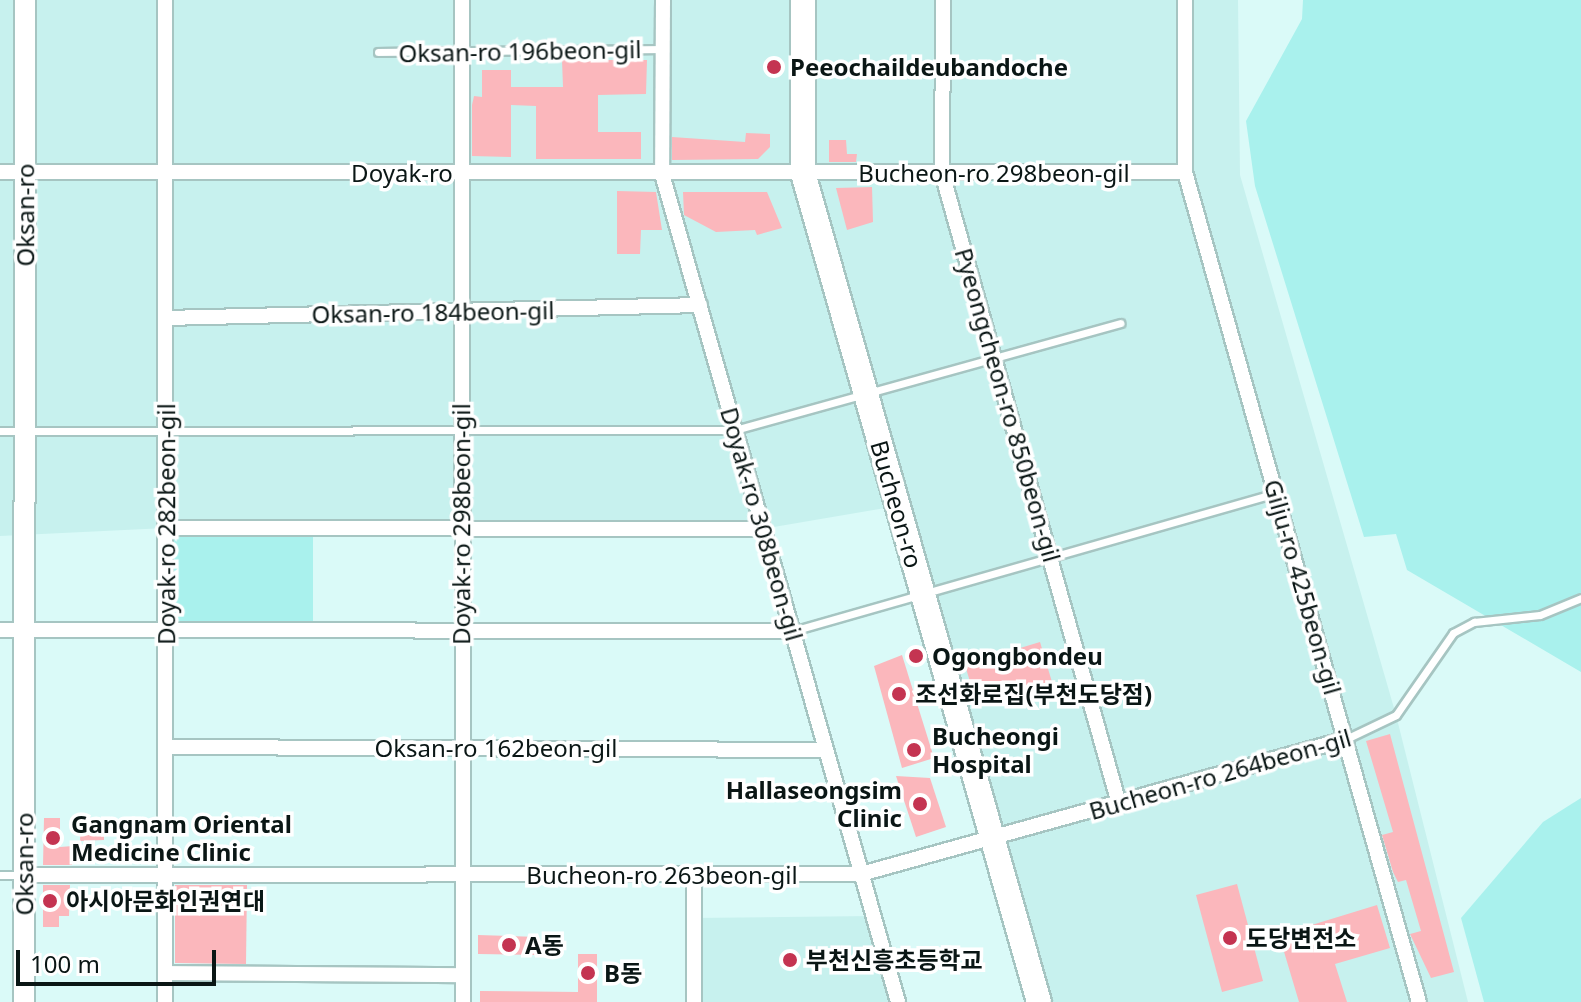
<!DOCTYPE html>
<html>
<head>
<meta charset="utf-8">
<style>
  body { margin:0 }
  #map { position:relative; width:1581px; height:1002px; overflow:hidden; background:#dafaf8; font-family:"Noto Sans","Noto Sans KR",sans-serif }
  div>[style] { position:absolute }
  .built>* { inset:0; background:#c7f1ee }
  .green>* { inset:0; background:#a9f1ed }
  .building>* { inset:0; background:#fbb7bc }
  .roads { filter:drop-shadow(2px 0 #a6c5c2) drop-shadow(-2px 0 #a6c5c2) drop-shadow(0 2px #a6c5c2) drop-shadow(0 -2px #a6c5c2) }
  .lane>* { height:7px; margin:-3.5px; padding:0 3.5px; transform-origin:3.5px; border-radius:3.5px; background:#fff }
  .street>* { height:14px; margin:-7px; padding:0 7px; transform-origin:7px; border-radius:7px; background:#fff }
  .secondary>* { height:20px; margin:-10px; padding:0 10px; transform-origin:10px; border-radius:10px; background:#fff }
  .primary>* { height:24px; margin:-12px; padding:0 12px; transform-origin:12px; border-radius:12px; background:#fff }
  .dots>* { width:22px; height:22px; translate:-50% -50%; box-sizing:border-box; border:4px solid #fff; border-radius:50% }
  span { translate:-50% -50%; white-space:nowrap; text-align:center; line-height:1.15; -webkit-text-stroke:7px #fff; paint-order:stroke }
  .street-label { font-size:24px; color:#0a1615 }
  .poi-label { font-size:24px; color:#0a1615; font-weight:700 }
  .left { translate:0 -50%; text-align:left }
  .right { translate:-100% -50%; text-align:right }
  .scale { position:absolute; left:16px; top:950px; width:200px; height:36px; box-sizing:border-box; border:4px solid #0a1615; border-top:0; padding-left:10px; font-size:24px; line-height:28px; white-space:nowrap; color:#0a1615; -webkit-text-stroke:6px #fff; paint-order:stroke }
</style>
</head>
<body>
<div id="map">
  <div class="built">
    <div style="clip-path:polygon(0 0,1238px 0,1240px 175px,1396px 715px,1468px 1002px,1038px 1002px,897px 506px,762px 529px,166px 528px,0 536px)"></div>
    <div style="clip-path:polygon(873px 916px,898px 1002px,694px 1002px,694px 918px)"></div>
  </div>
  <div class="green">
    <div style="clip-path:polygon(1303px 0,1581px 0,1581px 672px,1407px 570px,1396px 534px,1364px 537px,1255px 186px,1246px 121px,1302px 19px)"></div>
    <div style="clip-path:polygon(166px 528px,313px 529px,313px 630px,166px 630px)"></div>
    <div style="clip-path:polygon(1581px 798px,1581px 1002px,1484px 1002px,1461px 918px,1543px 822px)"></div>
  </div>
  <div class="building">
    <div style="clip-path:polygon(562px 60px,647px 60px,646px 94px,598px 95px,598px 132px,641px 132px,641px 159px,536px 159px,536px 106px,511px 105px,511px 157px,472px 156px,472px 105px,474px 96px,482px 97px,482px 70px,511px 70px,511px 87px,563px 87px)"></div>
    <div style="clip-path:polygon(746px 133px,770px 134px,770px 147px,758px 159px,672px 160px,672px 137px,745px 142px)"></div>
    <div style="clip-path:polygon(829px 140px,846px 140px,847px 154px,857px 154px,856px 162px,829px 162px)"></div>
    <div style="clip-path:polygon(872px 187px,873px 222px,847px 230px,836px 188px)"></div>
    <div style="clip-path:polygon(617px 191px,656px 192px,662px 230px,641px 230px,640px 254px,617px 254px)"></div>
    <div style="clip-path:polygon(683px 192px,767px 192px,782px 228px,757px 235px,755px 230px,716px 232px,684px 215px)"></div>
    <div style="clip-path:polygon(1040px 642px,1052px 682px,977px 705px,965px 665px)"></div>
    <div style="clip-path:polygon(902px 655px,934px 758px,902px 768px,874px 666px)"></div>
    <div style="clip-path:polygon(1390px 734px,1454px 972px,1431px 978px,1410px 934px,1421px 931px,1406px 880px,1398px 882px,1393px 872px,1382px 835px,1393px 832px,1366px 741px)"></div>
    <div style="clip-path:polygon(896px 776px,930px 778px,946px 827px,916px 837px)"></div>
    <div style="clip-path:polygon(44px 818px,60px 818px,60px 847px,73px 846px,72px 865px,43px 865px)"></div>
    <div style="clip-path:polygon(81px 821px,104px 821px,104px 840px,80px 841px)"></div>
    <div style="clip-path:polygon(1237px 884px,1263px 981px,1222px 992px,1196px 895px)"></div>
    <div style="clip-path:polygon(43px 885px,70px 885px,69px 916px,59px 916px,59px 927px,43px 927px)"></div>
    <div style="clip-path:polygon(175px 885px,247px 885px,246px 964px,175px 963px)"></div>
    <div style="clip-path:polygon(1377px 905px,1390px 948px,1335px 964px,1347px 1002px,1299px 1002px,1279px 935px)"></div>
    <div style="clip-path:polygon(478px 935px,539px 937px,540px 955px,478px 954px)"></div>
    <div style="clip-path:polygon(578px 954px,597px 954px,597px 1002px,480px 1002px,480px 991px,578px 992px)"></div>
  </div>
  <div class="roads">
    <div class="lane">
      <div style="left:378px;top:52px;width:285px;rotate:-0.6deg"></div>
      <div style="left:0;top:431px;width:735px;rotate:-0.08deg"></div>
      <div style="left:735px;top:430px;width:400px;rotate:-15.5deg"></div>
      <div style="left:793px;top:631px;width:502px;rotate:-15.95deg"></div>
      <div style="left:1346px;top:739px;width:55px;rotate:-25.6deg"></div>
      <div style="left:1396px;top:715px;width:100px;rotate:-55.2deg"></div>
      <div style="left:1453px;top:633px;width:24px;rotate:-28deg"></div>
      <div style="left:1474px;top:622px;width:66px;rotate:-6.1deg"></div>
      <div style="left:1540px;top:615px;width:44px;rotate:-22.5deg"></div>
      <div style="left:0;top:875px;width:22px"></div>
    </div>
    <div class="street">
      <div style="left:462px;top:0;width:1002px;rotate:89.94deg"></div>
      <div style="left:663px;top:0;width:174px;rotate:90.3deg"></div>
      <div style="left:662px;top:174px;width:861px;rotate:74.09deg"></div>
      <div style="left:943px;top:0;width:173px;rotate:90.3deg"></div>
      <div style="left:942px;top:173px;width:655px;rotate:74.33deg"></div>
      <div style="left:1185px;top:0;width:172px;rotate:90deg"></div>
      <div style="left:1185px;top:172px;width:862px;rotate:74.26deg"></div>
      <div style="left:0;top:172px;width:1185px"></div>
      <div style="left:165px;top:318px;width:535px;rotate:-1.39deg"></div>
      <div style="left:166px;top:528px;width:597px;rotate:0.1deg"></div>
      <div style="left:0;top:630px;width:792px;rotate:0.07deg"></div>
      <div style="left:165px;top:747px;width:661px;rotate:0.26deg"></div>
      <div style="left:24px;top:875px;width:837px;rotate:-0.07deg"></div>
      <div style="left:861px;top:874px;width:503px;rotate:-15.55deg"></div>
      <div style="left:694px;top:875px;width:127px;rotate:90deg"></div>
      <div style="left:165px;top:973px;width:298px;rotate:0.4deg"></div>
      <div style="left:165px;top:1002px;width:1002px;rotate:-90deg"></div>
    </div>
    <div class="secondary">
      <div style="left:24px;top:1002px;width:1002px;rotate:-89.94deg"></div>
    </div>
    <div class="primary">
      <div style="left:803px;top:0;width:173px;rotate:90deg"></div>
      <div style="left:803px;top:173px;width:862px;rotate:74.11deg"></div>
    </div>
  </div>
  <div class="dots">
    <div style="left:774px;top:67px;background:#c43451"></div>
    <div style="left:916px;top:656px;background:#c43451"></div>
    <div style="left:899px;top:694px;background:#c43451"></div>
    <div style="left:914px;top:750px;background:#c43451"></div>
    <div style="left:920px;top:804px;background:#c43451"></div>
    <div style="left:53px;top:838px;background:#c43451"></div>
    <div style="left:50px;top:901px;background:#c43451"></div>
    <div style="left:1230px;top:938px;background:#c43451"></div>
    <div style="left:509px;top:945px;background:#c43451"></div>
    <div style="left:790px;top:960px;background:#c43451"></div>
    <div style="left:588px;top:973px;background:#c43451"></div>
  </div>
  <div class="street-label">
    <span style="left:520px;top:51px;rotate:-1deg">Oksan-ro 196beon-gil</span>
    <span style="left:402px;top:173px">Doyak-ro</span>
    <span style="left:994px;top:173px">Bucheon-ro 298beon-gil</span>
    <span style="left:25px;top:215px;rotate:-90deg">Oksan-ro</span>
    <span style="left:433px;top:312px;rotate:-1deg">Oksan-ro 184beon-gil</span>
    <span style="left:1008px;top:405px;rotate:74deg">Pyeongcheon-ro 850beon-gil</span>
    <span style="left:897px;top:504px;rotate:74deg">Bucheon-ro</span>
    <span style="left:166px;top:524px;rotate:-90deg">Doyak-ro 282beon-gil</span>
    <span style="left:461px;top:524px;rotate:-90deg">Doyak-ro 298beon-gil</span>
    <span style="left:762px;top:524px;rotate:74deg">Doyak-ro 308beon-gil</span>
    <span style="left:1303px;top:587px;rotate:74deg">Gilju-ro 425beon-gil</span>
    <span style="left:496px;top:748px">Oksan-ro 162beon-gil</span>
    <span style="left:1220px;top:774px;rotate:-16deg">Bucheon-ro 264beon-gil</span>
    <span style="left:24px;top:864px;rotate:-90deg">Oksan-ro</span>
    <span style="left:662px;top:875px">Bucheon-ro 263beon-gil</span>
  </div>
  <div class="poi-label">
    <span class="left" style="left:790px;top:67px">Peeochaildeubandoche</span>
    <span class="left" style="left:932px;top:656px">Ogongbondeu</span>
    <span class="left" style="left:915px;top:694px">조선화로집(부천도당점)</span>
    <span class="left" style="left:932px;top:750px">Bucheongi<br>Hospital</span>
    <span class="right" style="left:902px;top:804px">Hallaseongsim<br>Clinic</span>
    <span class="left" style="left:71px;top:838px">Gangnam Oriental<br>Medicine Clinic</span>
    <span class="left" style="left:66px;top:901px">아시아문화인권연대</span>
    <span class="left" style="left:1246px;top:938px">도당변전소</span>
    <span class="left" style="left:525px;top:945px">A동</span>
    <span class="left" style="left:806px;top:960px">부천신흥초등학교</span>
    <span class="left" style="left:604px;top:973px">B동</span>
  </div>
  <div class="scale">100 m</div>
</div>
</body>
</html>
